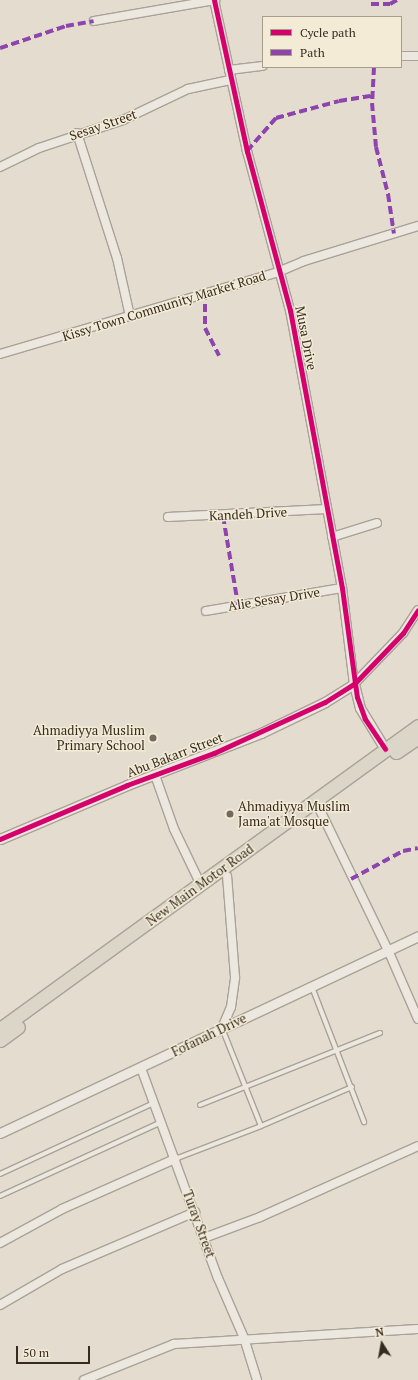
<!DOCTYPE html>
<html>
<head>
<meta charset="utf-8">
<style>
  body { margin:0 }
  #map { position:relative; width:418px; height:1380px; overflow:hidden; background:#e3dccf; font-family:"PT Serif",serif }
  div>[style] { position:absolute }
  .roads { filter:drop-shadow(1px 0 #a9a297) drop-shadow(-1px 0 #a9a297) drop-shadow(0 1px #a9a297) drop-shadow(0 -1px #a9a297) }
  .service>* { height:4px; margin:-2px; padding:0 2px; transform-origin:2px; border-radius:2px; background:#ece8e0 }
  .minor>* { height:8px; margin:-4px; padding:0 4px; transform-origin:4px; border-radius:4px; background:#ece8e0 }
  .tertiary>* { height:9px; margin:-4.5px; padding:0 4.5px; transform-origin:4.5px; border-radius:4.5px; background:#ece8e0 }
  .trunk>* { height:13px; margin:-6.5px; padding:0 6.5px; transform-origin:6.5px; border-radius:6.5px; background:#dcd6c9 }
  .quiet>* { height:4px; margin-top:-2px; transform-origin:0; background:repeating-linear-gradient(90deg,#8e44ad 0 8px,transparent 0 12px) }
  .cycleway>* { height:5px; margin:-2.5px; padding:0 2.5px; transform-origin:2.5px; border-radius:2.5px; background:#d6006c }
  .dots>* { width:11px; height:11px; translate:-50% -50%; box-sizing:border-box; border:2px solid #f3ebd6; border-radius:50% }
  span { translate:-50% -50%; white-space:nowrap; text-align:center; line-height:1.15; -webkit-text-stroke:3px #f3ebd6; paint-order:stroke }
  .street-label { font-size:13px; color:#372b20 }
  .poi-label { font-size:13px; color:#372b20 }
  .right { translate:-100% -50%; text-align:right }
  .left { translate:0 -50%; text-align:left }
  .legend { position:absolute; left:262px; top:16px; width:140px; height:52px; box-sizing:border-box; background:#f3ebd6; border:1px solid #a89e8d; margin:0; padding:5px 7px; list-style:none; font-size:12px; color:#372b20 }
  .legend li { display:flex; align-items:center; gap:8px; height:20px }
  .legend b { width:20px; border:1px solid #a89e8d }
  .north { position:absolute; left:362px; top:1324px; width:40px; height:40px; -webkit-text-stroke:3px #f3ebd6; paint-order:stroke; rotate:349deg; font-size:11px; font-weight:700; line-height:16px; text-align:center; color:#372b20 }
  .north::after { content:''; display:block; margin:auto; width:14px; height:18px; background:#372b20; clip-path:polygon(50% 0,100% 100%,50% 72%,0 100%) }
  .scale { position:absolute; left:16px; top:1346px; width:74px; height:18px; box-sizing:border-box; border:2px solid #372b20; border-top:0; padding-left:5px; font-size:12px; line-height:14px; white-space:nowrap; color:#372b20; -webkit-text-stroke:3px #f3ebd6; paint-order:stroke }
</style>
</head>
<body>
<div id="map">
  <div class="roads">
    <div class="service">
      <div style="left:312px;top:987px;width:145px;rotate:68.9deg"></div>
      <div style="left:222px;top:1028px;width:105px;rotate:68.3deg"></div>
      <div style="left:200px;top:1105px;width:194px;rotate:-21.8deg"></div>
      <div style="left:175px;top:1159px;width:92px;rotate:-21deg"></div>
      <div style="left:261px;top:1126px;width:99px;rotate:-23.2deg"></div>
      <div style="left:0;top:1174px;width:170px;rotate:-24.8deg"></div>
      <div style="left:0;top:1196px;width:178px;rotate:-24.6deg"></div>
    </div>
    <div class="minor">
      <div style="left:214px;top:0;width:155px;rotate:77.7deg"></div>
      <div style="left:247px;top:151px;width:165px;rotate:74.9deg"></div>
      <div style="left:290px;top:310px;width:283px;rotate:79.4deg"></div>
      <div style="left:342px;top:588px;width:97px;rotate:82.9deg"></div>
      <div style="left:94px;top:21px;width:123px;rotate:-9.8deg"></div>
      <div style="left:401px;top:56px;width:17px"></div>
      <div style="left:229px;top:70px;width:34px;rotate:-7deg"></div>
      <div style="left:77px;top:133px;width:131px;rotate:72.3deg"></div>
      <div style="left:117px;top:258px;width:59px;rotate:77.4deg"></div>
      <div style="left:0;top:167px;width:43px;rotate:-26deg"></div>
      <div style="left:39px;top:148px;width:89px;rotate:-18.4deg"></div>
      <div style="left:123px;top:120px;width:72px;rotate:-25.5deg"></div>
      <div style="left:188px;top:89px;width:43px;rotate:-12.1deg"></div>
      <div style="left:0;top:354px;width:290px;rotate:-16.4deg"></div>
      <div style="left:278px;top:272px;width:28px;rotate:-23deg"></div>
      <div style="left:304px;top:261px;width:119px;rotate:-17.1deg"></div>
      <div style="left:168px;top:517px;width:159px;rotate:-2.9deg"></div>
      <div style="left:332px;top:537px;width:47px;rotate:-17.3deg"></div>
      <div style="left:206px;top:611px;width:138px;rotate:-9.6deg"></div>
      <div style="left:354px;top:684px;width:71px;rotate:-46.1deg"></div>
      <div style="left:403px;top:633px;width:27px;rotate:-57deg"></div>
      <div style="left:155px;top:775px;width:57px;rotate:70.6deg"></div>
      <div style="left:174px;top:829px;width:62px;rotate:64.3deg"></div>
      <div style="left:319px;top:808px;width:158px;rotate:64.1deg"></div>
      <div style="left:388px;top:950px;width:75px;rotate:66.5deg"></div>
      <div style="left:222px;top:1028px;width:23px;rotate:-67deg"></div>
      <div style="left:231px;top:1007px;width:30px;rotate:-82deg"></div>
      <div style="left:235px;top:977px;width:101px;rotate:-94.5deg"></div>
      <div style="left:141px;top:1068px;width:224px;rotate:69.9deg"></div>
      <div style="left:218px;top:1278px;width:65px;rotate:66.6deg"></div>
      <div style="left:244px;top:1338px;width:44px;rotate:72.8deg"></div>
      <div style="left:204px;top:1238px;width:60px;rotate:-20.6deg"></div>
      <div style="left:260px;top:1217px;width:173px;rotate:-24.2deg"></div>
      <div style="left:0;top:1243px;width:71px;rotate:-28.7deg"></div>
      <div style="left:62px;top:1209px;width:124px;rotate:-23.9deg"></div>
      <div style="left:0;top:1305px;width:72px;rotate:-30.1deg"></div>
      <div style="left:62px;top:1269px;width:145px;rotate:-23.2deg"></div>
      <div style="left:84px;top:1380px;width:97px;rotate:-21.8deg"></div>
      <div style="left:174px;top:1344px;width:244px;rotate:-3.5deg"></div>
    </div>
    <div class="tertiary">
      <div style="left:0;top:839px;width:138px;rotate:-23deg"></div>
      <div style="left:127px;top:785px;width:144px;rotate:-21.2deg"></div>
      <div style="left:261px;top:733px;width:71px;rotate:-25.8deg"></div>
      <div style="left:325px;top:702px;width:34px;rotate:-32deg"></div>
      <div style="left:354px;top:684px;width:25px;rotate:76deg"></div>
      <div style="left:360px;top:708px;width:48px;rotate:58.6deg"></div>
      <div style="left:0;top:1133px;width:462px;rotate:-25.2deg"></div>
    </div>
    <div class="trunk">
      <div style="left:396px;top:752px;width:27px;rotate:-34deg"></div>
      <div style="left:0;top:1029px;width:516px;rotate:-35.94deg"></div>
      <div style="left:0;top:1040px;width:22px;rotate:-36deg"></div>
    </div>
  </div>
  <div class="quiet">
    <div style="left:371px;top:4px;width:19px"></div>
    <div style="left:390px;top:4px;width:8px;rotate:-30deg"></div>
    <div style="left:0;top:48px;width:70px;rotate:-18.4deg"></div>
    <div style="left:66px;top:26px;width:28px;rotate:-10deg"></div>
    <div style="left:374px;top:67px;width:36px;rotate:93deg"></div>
    <div style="left:372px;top:103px;width:44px;rotate:84.8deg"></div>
    <div style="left:376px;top:147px;width:49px;rotate:75.7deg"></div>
    <div style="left:388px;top:194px;width:40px;rotate:81.5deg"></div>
    <div style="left:247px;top:151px;width:44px;rotate:-48.7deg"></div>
    <div style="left:276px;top:118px;width:65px;rotate:-15.1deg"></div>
    <div style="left:339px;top:101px;width:33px;rotate:-9deg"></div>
    <div style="left:205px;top:292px;width:36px;rotate:90deg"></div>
    <div style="left:205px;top:328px;width:31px;rotate:63deg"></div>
    <div style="left:223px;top:516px;width:90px;rotate:80.4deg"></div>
    <div style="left:351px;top:879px;width:59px;rotate:-28.3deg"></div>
    <div style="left:403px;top:851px;width:15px;rotate:-11deg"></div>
  </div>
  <div class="cycleway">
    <div style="left:214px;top:0;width:155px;rotate:77.7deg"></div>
    <div style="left:247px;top:151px;width:165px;rotate:74.9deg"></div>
    <div style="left:290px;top:310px;width:283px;rotate:79.4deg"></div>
    <div style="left:342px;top:588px;width:110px;rotate:82.2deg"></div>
    <div style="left:357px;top:697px;width:23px;rotate:70deg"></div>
    <div style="left:365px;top:719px;width:36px;rotate:56deg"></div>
    <div style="left:0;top:839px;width:138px;rotate:-23deg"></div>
    <div style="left:127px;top:785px;width:93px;rotate:-20.2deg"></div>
    <div style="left:214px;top:753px;width:122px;rotate:-24.7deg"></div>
    <div style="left:325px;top:702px;width:34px;rotate:-32deg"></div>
    <div style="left:354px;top:684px;width:71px;rotate:-46.1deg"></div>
    <div style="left:403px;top:633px;width:27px;rotate:-57deg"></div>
  </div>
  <div class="dots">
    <div style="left:153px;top:738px;background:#73695d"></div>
    <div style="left:230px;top:814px;background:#73695d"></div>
  </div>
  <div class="street-label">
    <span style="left:103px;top:125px;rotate:-19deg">Sesay Street</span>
    <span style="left:164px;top:306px;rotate:-17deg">Kissy Town Community Market Road</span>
    <span style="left:306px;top:338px;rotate:79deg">Musa Drive</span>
    <span style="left:248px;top:514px;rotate:-3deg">Kandeh Drive</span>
    <span style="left:274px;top:599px;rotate:-9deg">Alie Sesay Drive</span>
    <span style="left:175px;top:755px;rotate:-21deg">Abu Bakarr Street</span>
    <span style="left:200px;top:885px;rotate:-36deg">New Main Motor Road</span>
    <span style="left:209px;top:1035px;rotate:-26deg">Fofanah Drive</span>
    <span style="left:199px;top:1224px;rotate:70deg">Turay Street</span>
  </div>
  <div class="poi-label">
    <span class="right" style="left:145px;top:738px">Ahmadiyya Muslim<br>Primary School</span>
    <span class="left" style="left:238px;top:814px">Ahmadiyya Muslim<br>Jama'at Mosque</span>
  </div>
  <ul class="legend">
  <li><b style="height:5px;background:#d6006c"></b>Cycle path</li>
  <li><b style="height:5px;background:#8e44ad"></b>Path</li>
  </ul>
  <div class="north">N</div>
  <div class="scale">50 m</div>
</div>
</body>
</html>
